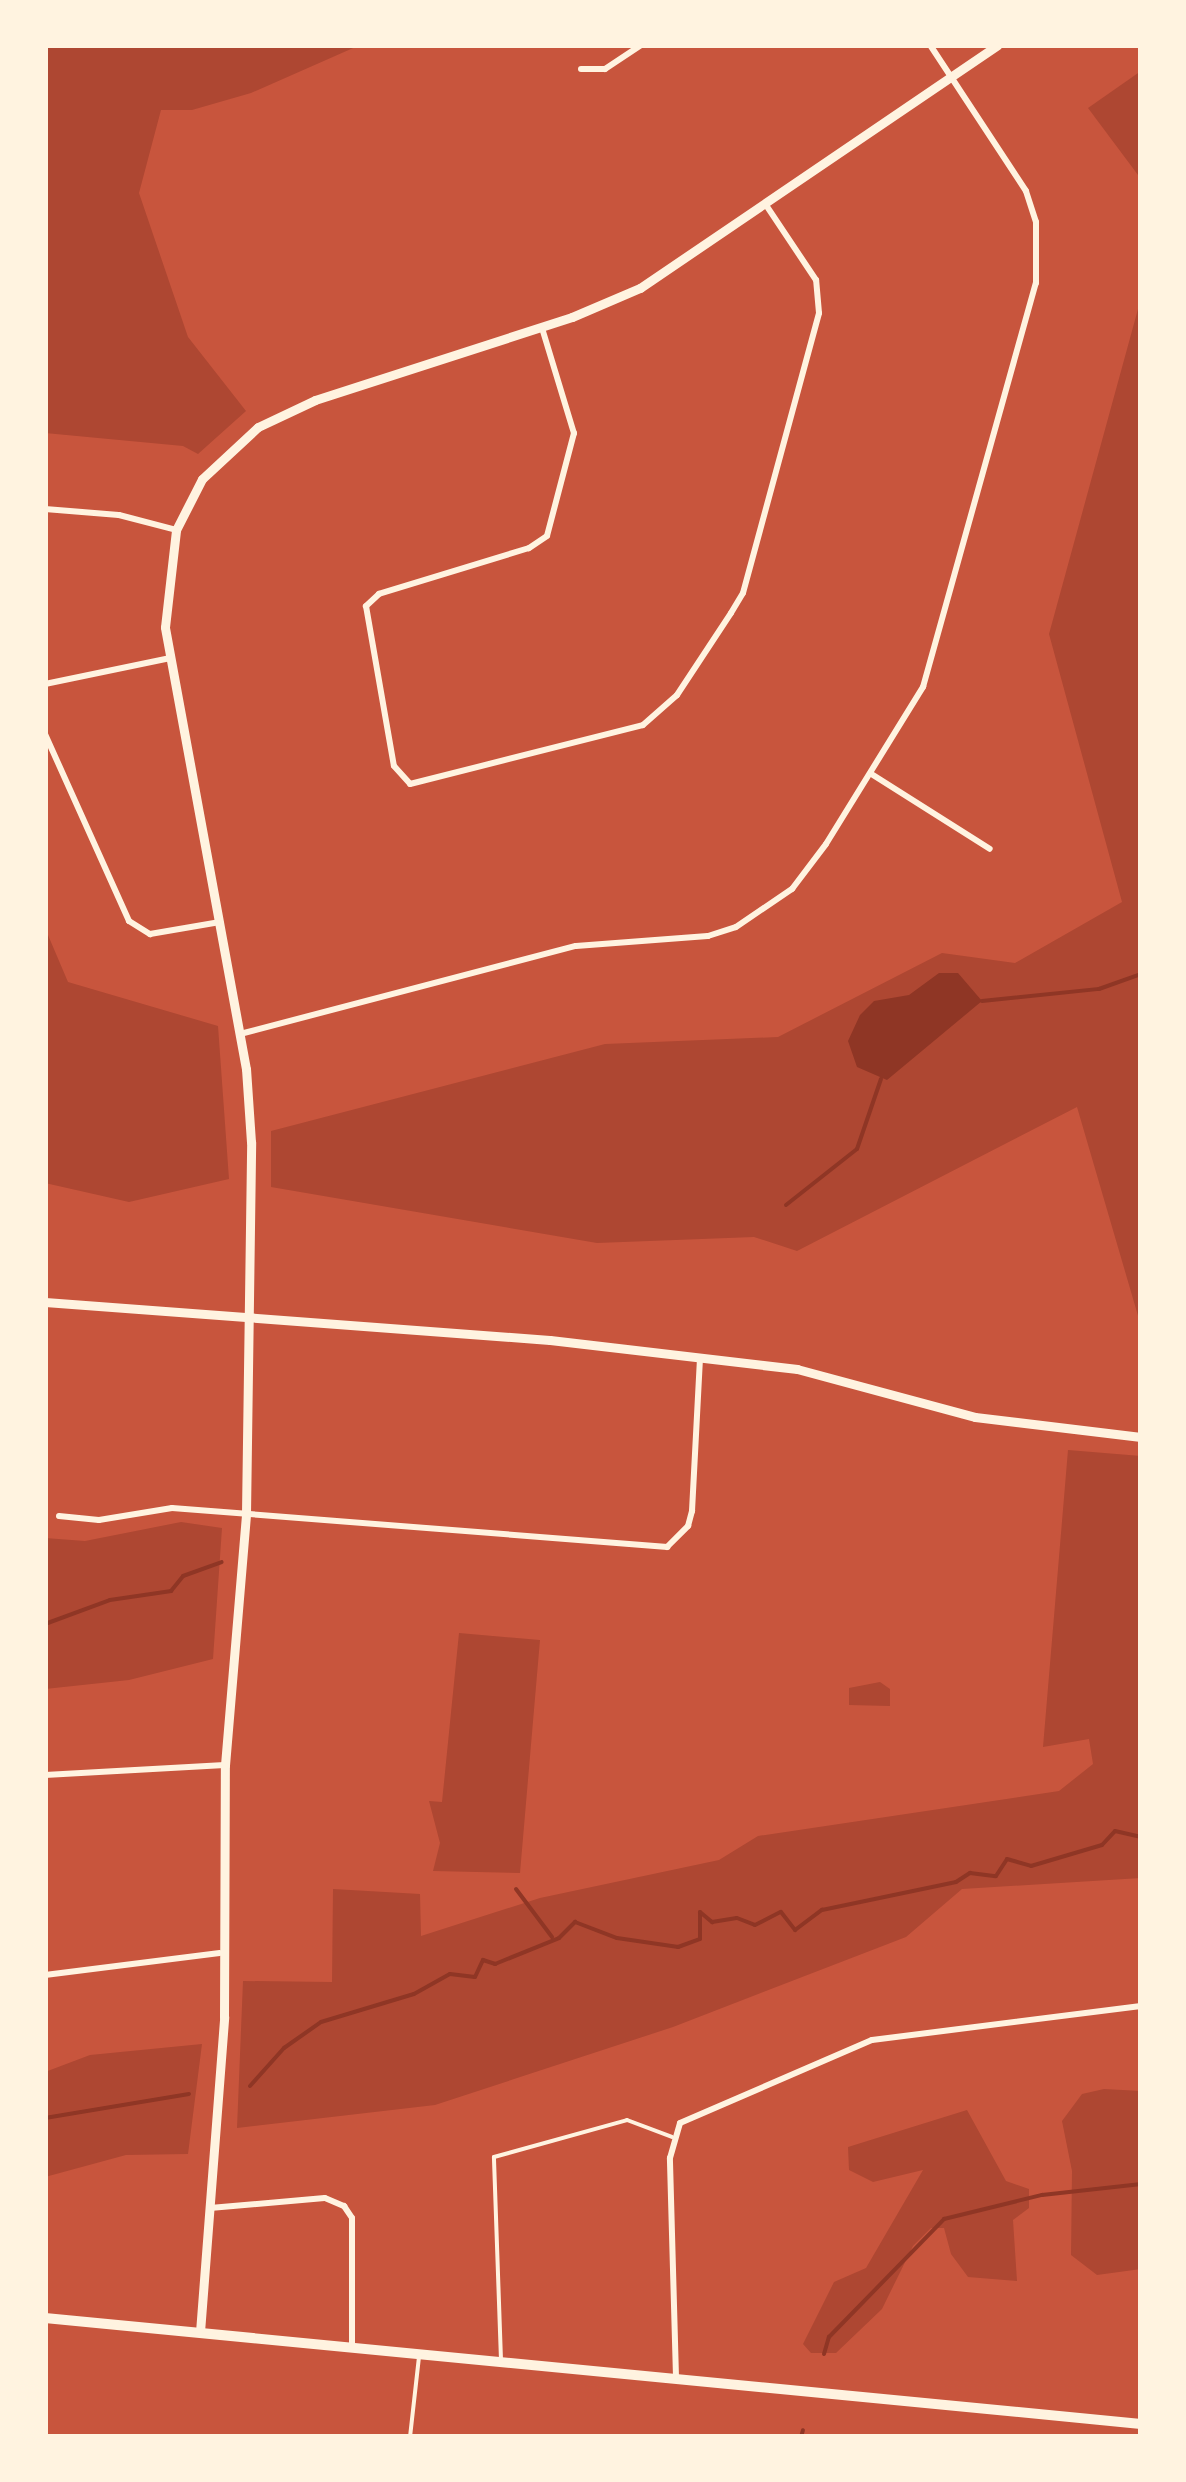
<!DOCTYPE html>
<html>
<head>
<meta charset="utf-8">
<style>
  body { margin:0 }
  #map { position:relative; width:1186px; height:2482px; overflow:hidden; background:#c8553d; font-family:Overpass,sans-serif }
  div>[style] { position:absolute }
  .green>* { inset:0; background:#ae4732 }
  .water>* { inset:0; background:#8f3625 }
  .stream>* { height:4px; margin:-2px; padding:0 2px; transform-origin:2px; border-radius:2px; background:#8f3625 }
  .service>* { height:4px; margin:-2px; padding:0 2px; transform-origin:2px; border-radius:2px; background:#fff3e0 }
  .minor>* { height:6px; margin:-3px; padding:0 3px; transform-origin:3px; border-radius:3px; background:#fff3e0 }
  .tertiary>* { height:9px; margin:-4.5px; padding:0 4.5px; transform-origin:4.5px; border-radius:4.5px; background:#fff3e0 }
  .secondary>* { height:10px; margin:-5px; padding:0 5px; transform-origin:5px; border-radius:5px; background:#fff3e0 }
  span { translate:-50% -50%; white-space:nowrap; text-align:center; line-height:1.15; -webkit-text-stroke:10px #fff3e0; paint-order:stroke }
  .frame { position:absolute; inset:0; border:48px solid #fff3e0; pointer-events:none }
</style>
</head>
<body>
<div id="map">
  <div class="green">
    <div style="clip-path:polygon(45px 45px,360px 45px,251px 93px,192px 110px,161px 110px,139px 193px,188px 337px,246px 411px,198px 454px,183px 446px,45px 433px)"></div>
    <div style="clip-path:polygon(1141px 71px,1141px 179px,1088px 108px)"></div>
    <div style="clip-path:polygon(1141px 298px,1141px 1326px,1077px 1107px,797px 1251px,754px 1237px,597px 1243px,271px 1187px,271px 1131px,605px 1044px,778px 1037px,942px 953px,1015px 963px,1122px 902px,1049px 634px)"></div>
    <div style="clip-path:polygon(45px 928px,68px 982px,218px 1026px,229px 1179px,129px 1202px,45px 1183px)"></div>
    <div style="clip-path:polygon(1068px 1450px,1141px 1456px,1141px 1878px,962px 1889px,906px 1937px,673px 2027px,435px 2105px,237px 2128px,243px 1981px,332px 1982px,333px 1889px,420px 1894px,421px 1936px,540px 1898px,719px 1860px,758px 1836px,1059px 1791px,1093px 1764px,1089px 1739px,1043px 1747px)"></div>
    <div style="clip-path:polygon(181px 1522px,222px 1528px,213px 1659px,129px 1680px,45px 1689px,45px 1538px,85px 1541px)"></div>
    <div style="clip-path:polygon(459px 1633px,540px 1640px,520px 1873px,433px 1871px,440px 1843px,429px 1801px,442px 1802px)"></div>
    <div style="clip-path:polygon(880px 1682px,890px 1689px,890px 1706px,849px 1705px,849px 1688px)"></div>
    <div style="clip-path:polygon(202px 2044px,188px 2154px,126px 2155px,45px 2177px,45px 2072px,90px 2055px)"></div>
    <div style="clip-path:polygon(1104px 2089px,1141px 2091px,1141px 2269px,1097px 2275px,1071px 2255px,1072px 2171px,1062px 2121px,1082px 2094px)"></div>
    <div style="clip-path:polygon(967px 2110px,1006px 2181px,1029px 2189px,1029px 2208px,1013px 2220px,1017px 2281px,968px 2277px,951px 2254px,944px 2228px,931px 2228px,913px 2246px,882px 2309px,836px 2353px,811px 2353px,803px 2344px,834px 2282px,866px 2268px,923px 2170px,873px 2182px,849px 2170px,848px 2147px)"></div>
  </div>
  <div class="water">
    <div style="clip-path:polygon(939px 973px,958px 973px,982px 1001px,887px 1080px,857px 1067px,848px 1041px,860px 1015px,874px 1001px,909px 995px)"></div>
  </div>
  <div class="stream">
    <div style="left:982px;top:1001px;width:118px;rotate:-5.9deg"></div>
    <div style="left:1099px;top:989px;width:45px;rotate:-19.7deg"></div>
    <div style="left:786px;top:1205px;width:90px;rotate:-38.3deg"></div>
    <div style="left:857px;top:1149px;width:74px;rotate:-71.1deg"></div>
    <div style="left:45px;top:1624px;width:69px;rotate:-20.3deg"></div>
    <div style="left:110px;top:1600px;width:62px;rotate:-8.4deg"></div>
    <div style="left:171px;top:1591px;width:19px;rotate:-51deg"></div>
    <div style="left:183px;top:1576px;width:41px;rotate:-19.7deg"></div>
    <div style="left:516px;top:1889px;width:60px;rotate:53.1deg"></div>
    <div style="left:250px;top:2086px;width:51px;rotate:-48.2deg"></div>
    <div style="left:284px;top:2048px;width:45px;rotate:-35.1deg"></div>
    <div style="left:321px;top:2022px;width:97px;rotate:-16.8deg"></div>
    <div style="left:414px;top:1994px;width:41px;rotate:-29.1deg"></div>
    <div style="left:450px;top:1974px;width:25px;rotate:7deg"></div>
    <div style="left:475px;top:1977px;width:19px;rotate:-65deg"></div>
    <div style="left:483px;top:1960px;width:13px;rotate:18deg"></div>
    <div style="left:495px;top:1964px;width:69px;rotate:-22.1deg"></div>
    <div style="left:559px;top:1938px;width:23px;rotate:-45deg"></div>
    <div style="left:575px;top:1922px;width:45px;rotate:20.9deg"></div>
    <div style="left:617px;top:1938px;width:62px;rotate:8.4deg"></div>
    <div style="left:678px;top:1947px;width:23px;rotate:-20deg"></div>
    <div style="left:700px;top:1939px;width:27px;rotate:-90deg"></div>
    <div style="left:700px;top:1912px;width:16px;rotate:40deg"></div>
    <div style="left:712px;top:1922px;width:25px;rotate:-9deg"></div>
    <div style="left:737px;top:1918px;width:19px;rotate:21deg"></div>
    <div style="left:755px;top:1925px;width:29px;rotate:-27deg"></div>
    <div style="left:781px;top:1912px;width:23px;rotate:52deg"></div>
    <div style="left:795px;top:1930px;width:34px;rotate:-37deg"></div>
    <div style="left:822px;top:1910px;width:137px;rotate:-11.8deg"></div>
    <div style="left:956px;top:1882px;width:17px;rotate:-33deg"></div>
    <div style="left:970px;top:1873px;width:26px;rotate:7deg"></div>
    <div style="left:996px;top:1876px;width:20px;rotate:-57deg"></div>
    <div style="left:1007px;top:1859px;width:25px;rotate:16deg"></div>
    <div style="left:1031px;top:1866px;width:74px;rotate:-16.5deg"></div>
    <div style="left:1102px;top:1845px;width:19px;rotate:-47deg"></div>
    <div style="left:1115px;top:1831px;width:27px;rotate:13deg"></div>
    <div style="left:45px;top:2118px;width:146px;rotate:-9.5deg"></div>
    <div style="left:824px;top:2354px;width:18px;rotate:-74deg"></div>
    <div style="left:829px;top:2337px;width:165px;rotate:-45.7deg"></div>
    <div style="left:944px;top:2219px;width:101px;rotate:-13.8deg"></div>
    <div style="left:1042px;top:2195px;width:100px;rotate:-6.3deg"></div>
    <div style="left:801px;top:2437px;width:7px;rotate:-74deg"></div>
  </div>
  <div class="service">
    <div style="left:501px;top:2360px;width:203px;rotate:-92deg"></div>
    <div style="left:494px;top:2157px;width:138px;rotate:-15.5deg"></div>
    <div style="left:627px;top:2120px;width:48px;rotate:20.7deg"></div>
    <div style="left:410px;top:2437px;width:81px;rotate:-83.6deg"></div>
  </div>
  <div class="minor">
    <div style="left:581px;top:69px;width:24px"></div>
    <div style="left:605px;top:69px;width:43px;rotate:-33.7deg"></div>
    <div style="left:542px;top:328px;width:110px;rotate:73.1deg"></div>
    <div style="left:574px;top:433px;width:106px;rotate:104.7deg"></div>
    <div style="left:547px;top:536px;width:22px;rotate:146deg"></div>
    <div style="left:529px;top:548px;width:157px;rotate:163deg"></div>
    <div style="left:379px;top:594px;width:18px;rotate:137deg"></div>
    <div style="left:366px;top:606px;width:162px;rotate:80.1deg"></div>
    <div style="left:394px;top:766px;width:24px;rotate:48deg"></div>
    <div style="left:410px;top:784px;width:240px;rotate:-14.2deg"></div>
    <div style="left:643px;top:725px;width:45px;rotate:-41.4deg"></div>
    <div style="left:677px;top:695px;width:98px;rotate:-56.6deg"></div>
    <div style="left:731px;top:613px;width:23px;rotate:-59deg"></div>
    <div style="left:743px;top:593px;width:290px;rotate:-74.8deg"></div>
    <div style="left:819px;top:313px;width:33px;rotate:-95deg"></div>
    <div style="left:816px;top:280px;width:90px;rotate:-123.7deg"></div>
    <div style="left:45px;top:509px;width:74px;rotate:4.6deg"></div>
    <div style="left:119px;top:515px;width:59px;rotate:14.7deg"></div>
    <div style="left:45px;top:684px;width:128px;rotate:-11.7deg"></div>
    <div style="left:45px;top:734px;width:205px;rotate:65.8deg"></div>
    <div style="left:129px;top:921px;width:25px;rotate:32deg"></div>
    <div style="left:150px;top:934px;width:71px;rotate:-9.7deg"></div>
    <div style="left:873px;top:775px;width:138px;rotate:32.3deg"></div>
    <div style="left:240px;top:1034px;width:347px;rotate:-14.7deg"></div>
    <div style="left:576px;top:946px;width:132px;rotate:-4.3deg"></div>
    <div style="left:708px;top:936px;width:29px;rotate:-18deg"></div>
    <div style="left:736px;top:927px;width:68px;rotate:-34.2deg"></div>
    <div style="left:792px;top:889px;width:56px;rotate:-52.9deg"></div>
    <div style="left:826px;top:844px;width:185px;rotate:-58.3deg"></div>
    <div style="left:923px;top:687px;width:420px;rotate:-74.4deg"></div>
    <div style="left:1036px;top:283px;width:61px;rotate:-90deg"></div>
    <div style="left:1036px;top:222px;width:33px;rotate:-108deg"></div>
    <div style="left:1026px;top:191px;width:175px;rotate:-123.3deg"></div>
    <div style="left:59px;top:1516px;width:40px;rotate:5.7deg"></div>
    <div style="left:99px;top:1520px;width:74px;rotate:-9.3deg"></div>
    <div style="left:172px;top:1508px;width:497px;rotate:4.5deg"></div>
    <div style="left:667px;top:1547px;width:30px;rotate:-45deg"></div>
    <div style="left:688px;top:1526px;width:16px;rotate:-75deg"></div>
    <div style="left:692px;top:1511px;width:153px;rotate:-87deg"></div>
    <div style="left:45px;top:1775px;width:180px;rotate:-3.2deg"></div>
    <div style="left:45px;top:1975px;width:176px;rotate:-7.2deg"></div>
    <div style="left:210px;top:2208px;width:115px;rotate:-5deg"></div>
    <div style="left:325px;top:2198px;width:21px;rotate:23deg"></div>
    <div style="left:344px;top:2206px;width:14px;rotate:56deg"></div>
    <div style="left:352px;top:2218px;width:130px;rotate:90deg"></div>
    <div style="left:676px;top:2377px;width:219px;rotate:-91.6deg"></div>
    <div style="left:670px;top:2158px;width:36px;rotate:-74deg"></div>
    <div style="left:680px;top:2123px;width:209px;rotate:-23.4deg"></div>
    <div style="left:872px;top:2040px;width:271px;rotate:-7.2deg"></div>
  </div>
  <div class="tertiary">
    <div style="left:45px;top:1302px;width:506px;rotate:4.3deg"></div>
    <div style="left:550px;top:1340px;width:249px;rotate:6.7deg"></div>
    <div style="left:797px;top:1369px;width:184px;rotate:15.1deg"></div>
    <div style="left:975px;top:1417px;width:167px;rotate:6.9deg"></div>
    <div style="left:200px;top:2332px;width:316px;rotate:-85.6deg"></div>
    <div style="left:224px;top:2017px;width:252px;rotate:-89.8deg"></div>
    <div style="left:225px;top:1765px;width:252px;rotate:-85.2deg"></div>
    <div style="left:246px;top:1514px;width:372px;rotate:-89.2deg"></div>
    <div style="left:251px;top:1142px;width:73px;rotate:-93.9deg"></div>
    <div style="left:246px;top:1069px;width:449px;rotate:-100.4deg"></div>
    <div style="left:165px;top:627px;width:98px;rotate:-83.5deg"></div>
    <div style="left:176px;top:530px;width:57px;rotate:-63deg"></div>
    <div style="left:202px;top:479px;width:76px;rotate:-42.9deg"></div>
    <div style="left:258px;top:427px;width:63px;rotate:-25.3deg"></div>
    <div style="left:315px;top:400px;width:270px;rotate:-17.9deg"></div>
    <div style="left:572px;top:317px;width:74px;rotate:-23.1deg"></div>
    <div style="left:640px;top:288px;width:432px;rotate:-34.2deg"></div>
  </div>
  <div class="secondary">
    <div style="left:45px;top:2318px;width:1101px;rotate:5.52deg"></div>
  </div>
  <div class="frame"></div>
</div>
</body>
</html>
